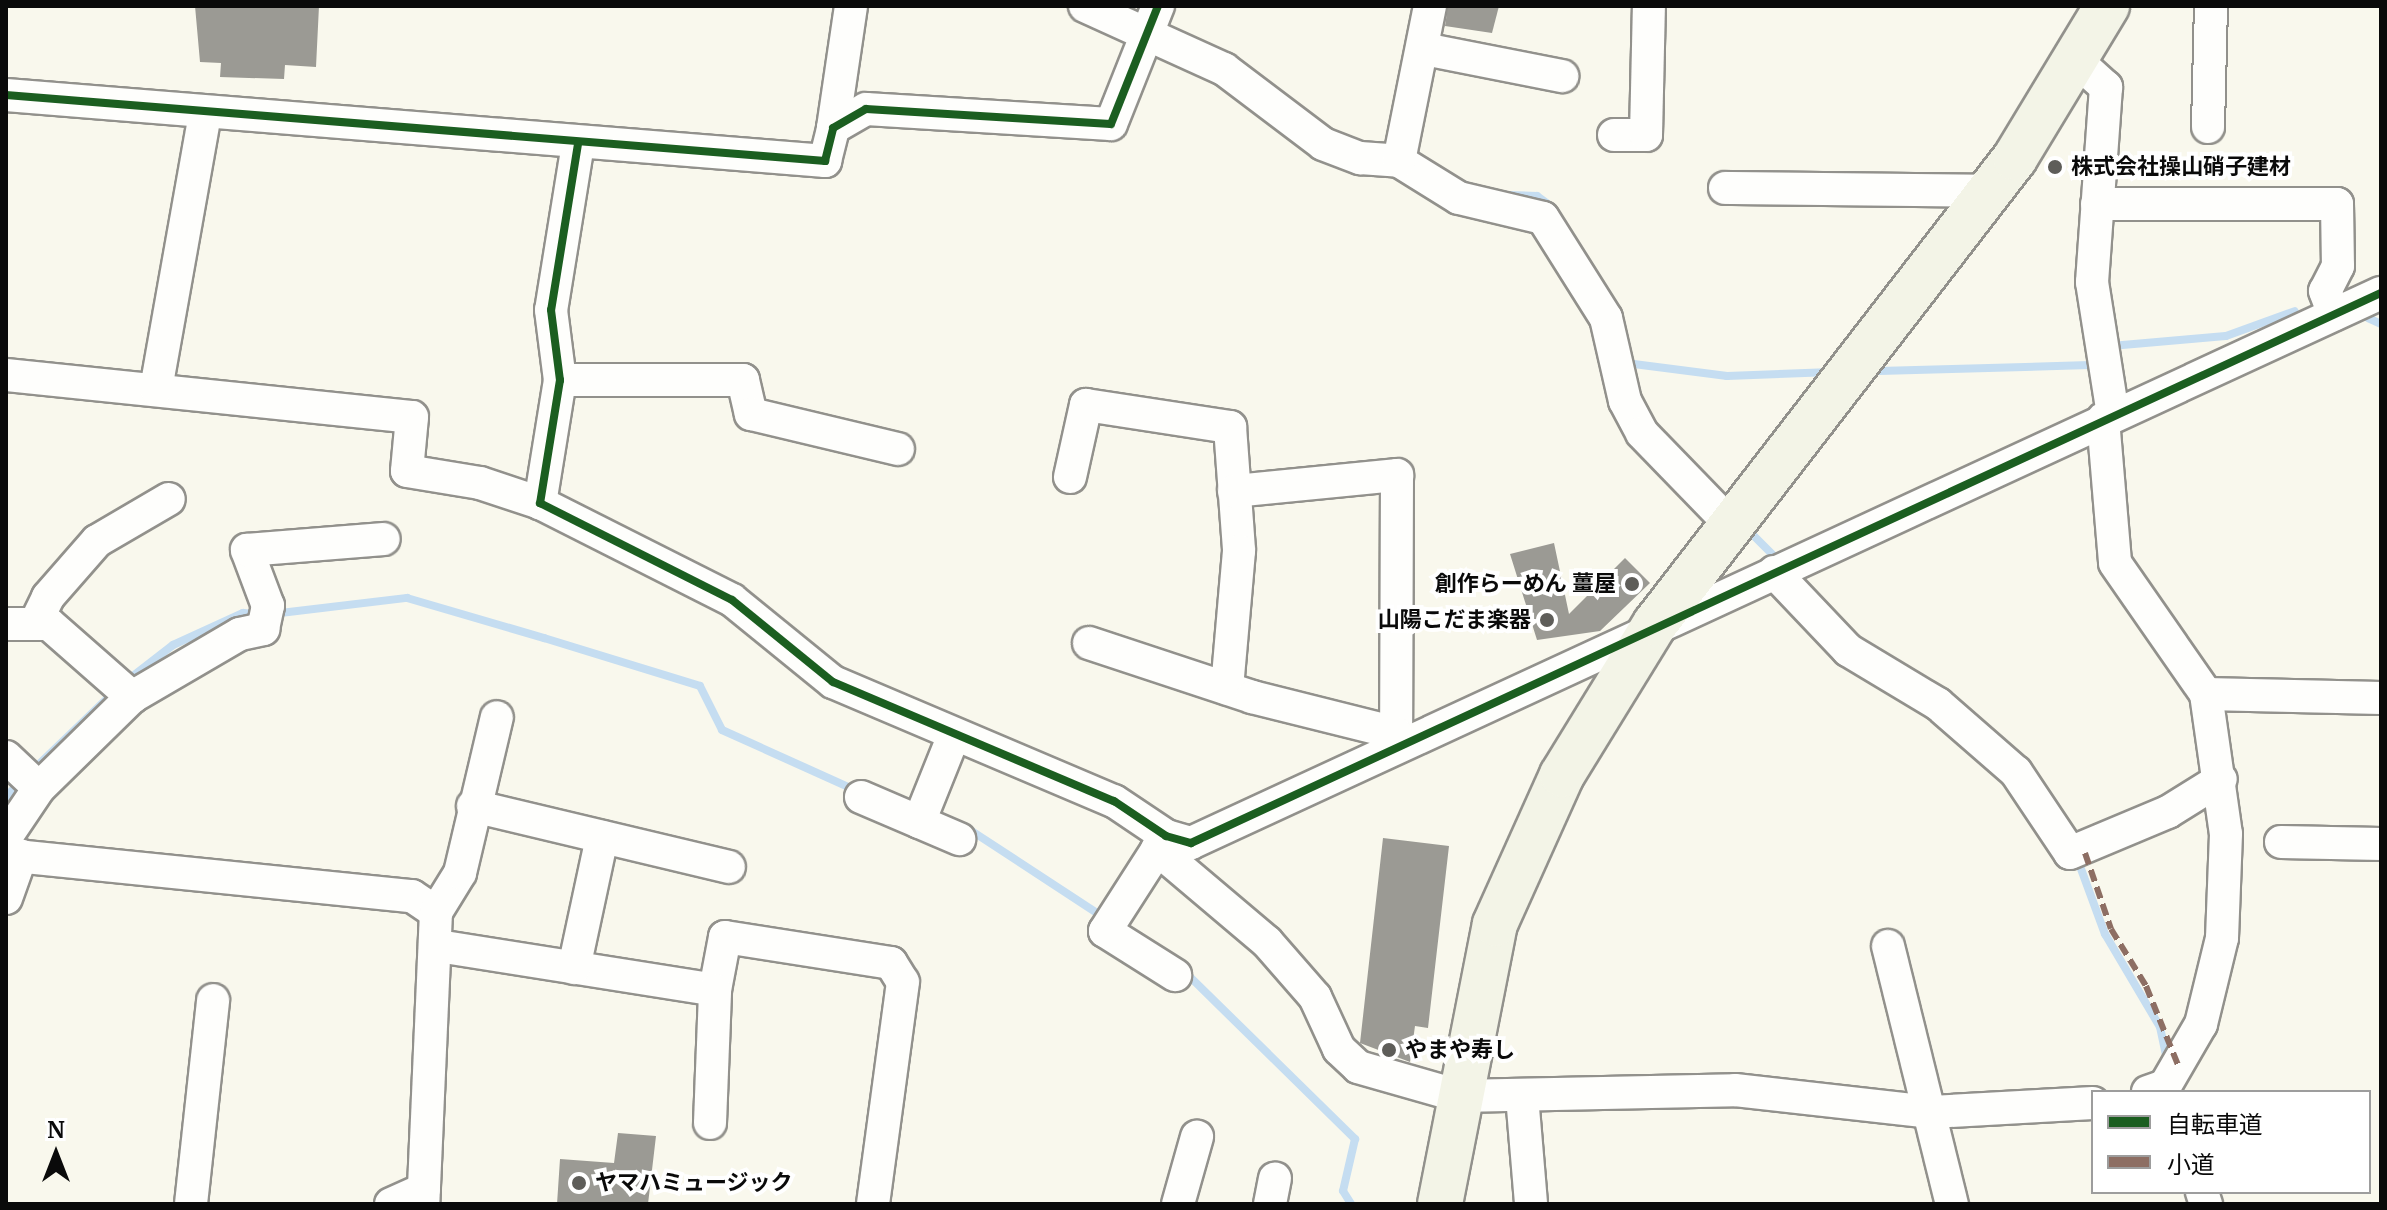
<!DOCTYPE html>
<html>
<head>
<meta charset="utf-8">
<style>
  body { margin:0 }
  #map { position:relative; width:2387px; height:1210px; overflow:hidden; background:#f9f8ed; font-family:Merriweather,"Noto Sans JP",serif }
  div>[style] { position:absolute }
  .stream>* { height:8px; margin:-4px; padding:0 4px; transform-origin:4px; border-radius:4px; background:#c5ddf1 }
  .building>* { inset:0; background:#9b9a94 }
  .roads { filter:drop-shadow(2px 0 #92918c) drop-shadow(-2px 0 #92918c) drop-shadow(0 2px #92918c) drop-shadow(0 -2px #92918c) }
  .street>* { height:32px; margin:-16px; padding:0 16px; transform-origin:16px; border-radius:16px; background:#fefefc }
  .secondary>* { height:44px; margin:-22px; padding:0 22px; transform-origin:22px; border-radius:22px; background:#f3f4e7 }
  .quiet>* { height:6px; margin-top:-3px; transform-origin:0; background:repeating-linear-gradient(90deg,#8d6e63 0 12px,transparent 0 18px) }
  .cycleway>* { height:8px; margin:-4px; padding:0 4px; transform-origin:4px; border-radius:4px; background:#1b5e20 }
  .dots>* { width:22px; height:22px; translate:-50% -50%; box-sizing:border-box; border:4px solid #fff; border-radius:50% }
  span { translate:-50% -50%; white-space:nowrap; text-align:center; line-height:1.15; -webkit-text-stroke:8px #fff; paint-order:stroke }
  .poi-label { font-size:22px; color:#0a0a0a; font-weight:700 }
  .left { translate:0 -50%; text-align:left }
  .right { translate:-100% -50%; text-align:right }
  .frame { position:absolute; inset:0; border:8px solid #0a0a0a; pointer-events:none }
  .legend { position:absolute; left:2091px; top:1090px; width:280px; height:104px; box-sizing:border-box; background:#fff; border:2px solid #9d9d9d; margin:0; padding:10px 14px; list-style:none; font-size:24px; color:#0a0a0a }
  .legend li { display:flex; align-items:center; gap:16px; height:40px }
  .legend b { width:40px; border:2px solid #9d9d9d }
  .north { position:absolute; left:16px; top:1114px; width:80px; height:80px; -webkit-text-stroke:6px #fff; paint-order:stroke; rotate:0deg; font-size:22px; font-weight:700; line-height:32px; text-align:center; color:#0a0a0a }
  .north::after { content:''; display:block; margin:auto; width:28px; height:36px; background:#0a0a0a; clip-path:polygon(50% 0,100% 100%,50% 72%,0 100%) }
</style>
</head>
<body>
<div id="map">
  <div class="stream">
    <div style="left:1509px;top:195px;width:28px;rotate:2deg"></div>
    <div style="left:1537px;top:196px;width:19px;rotate:36deg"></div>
    <div style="left:2368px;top:318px;width:14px;rotate:25deg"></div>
    <div style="left:2111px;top:346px;width:115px;rotate:-5deg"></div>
    <div style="left:2226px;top:336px;width:73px;rotate:-19.9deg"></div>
    <div style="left:1626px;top:363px;width:102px;rotate:7.3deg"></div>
    <div style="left:1727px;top:376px;width:105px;rotate:-2.2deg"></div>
    <div style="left:1879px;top:371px;width:211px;rotate:-1.6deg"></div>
    <div style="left:1751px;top:533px;width:30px;rotate:45deg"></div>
    <div style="left:272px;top:614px;width:136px;rotate:-6.8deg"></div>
    <div style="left:407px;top:598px;width:143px;rotate:16.3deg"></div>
    <div style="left:544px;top:638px;width:163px;rotate:17.1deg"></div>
    <div style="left:700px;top:686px;width:49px;rotate:63.4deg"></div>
    <div style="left:722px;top:730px;width:148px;rotate:24.3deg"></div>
    <div style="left:124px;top:683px;width:62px;rotate:-37.8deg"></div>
    <div style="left:173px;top:645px;width:77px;rotate:-24.6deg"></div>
    <div style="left:243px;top:613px;width:16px;rotate:4deg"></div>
    <div style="left:32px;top:771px;width:114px;rotate:-43.9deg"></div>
    <div style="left:6px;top:797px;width:23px;rotate:-47deg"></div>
    <div style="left:964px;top:826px;width:170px;rotate:33.2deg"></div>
    <div style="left:2077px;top:858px;width:81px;rotate:69.8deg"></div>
    <div style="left:2105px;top:934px;width:108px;rotate:59.4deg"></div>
    <div style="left:2160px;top:1027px;width:38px;rotate:78deg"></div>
    <div style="left:1184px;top:971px;width:240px;rotate:44.5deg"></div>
    <div style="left:1355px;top:1139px;width:53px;rotate:103deg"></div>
    <div style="left:1343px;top:1191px;width:15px;rotate:58deg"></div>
  </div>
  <div class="building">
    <div style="clip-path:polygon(195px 6px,319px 6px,316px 67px,285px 65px,284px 79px,220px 77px,221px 63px,200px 62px)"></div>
    <div style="clip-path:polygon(1448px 6px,1499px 6px,1492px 33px,1445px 26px)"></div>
    <div style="clip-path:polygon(1554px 543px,1569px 614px,1625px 558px,1650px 583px,1600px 631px,1537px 640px,1510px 554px)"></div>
    <div style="clip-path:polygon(1383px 838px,1449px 846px,1428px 1028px,1415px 1026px,1410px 1062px,1360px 1043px)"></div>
    <div style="clip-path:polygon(618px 1133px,656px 1136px,648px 1204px,557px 1204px,560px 1159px,614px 1163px)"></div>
  </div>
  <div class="roads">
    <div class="street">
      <div style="left:1085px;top:6px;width:153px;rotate:24.4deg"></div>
      <div style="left:1224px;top:69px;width:124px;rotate:37.1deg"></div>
      <div style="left:1323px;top:144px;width:40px;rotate:21deg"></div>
      <div style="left:1360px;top:158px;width:39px;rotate:4deg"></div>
      <div style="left:1399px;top:161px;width:70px;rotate:31.7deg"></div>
      <div style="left:1459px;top:198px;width:86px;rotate:13.4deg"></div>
      <div style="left:1543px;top:218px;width:118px;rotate:57.8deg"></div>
      <div style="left:1606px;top:318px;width:85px;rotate:77.1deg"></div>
      <div style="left:1625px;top:401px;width:36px;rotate:62deg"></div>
      <div style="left:1642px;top:433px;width:128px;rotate:45.9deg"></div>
      <div style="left:1424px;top:49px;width:141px;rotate:11.1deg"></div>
      <div style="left:2078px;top:62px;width:38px;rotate:42deg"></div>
      <div style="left:2106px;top:87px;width:196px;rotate:94.1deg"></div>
      <div style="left:2092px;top:282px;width:135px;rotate:81deg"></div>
      <div style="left:6px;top:95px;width:822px;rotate:4.61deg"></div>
      <div style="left:825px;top:161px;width:34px;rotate:-76deg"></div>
      <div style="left:833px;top:128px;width:38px;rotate:-30deg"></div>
      <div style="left:866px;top:109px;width:245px;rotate:3.5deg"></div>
      <div style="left:1111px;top:124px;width:127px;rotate:-68.3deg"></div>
      <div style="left:2208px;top:127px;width:121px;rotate:-88.6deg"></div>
      <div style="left:833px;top:128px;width:123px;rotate:-81.6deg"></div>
      <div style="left:1614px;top:135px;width:32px"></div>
      <div style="left:1646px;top:135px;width:129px;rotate:-88.7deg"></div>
      <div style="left:578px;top:144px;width:168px;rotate:99.2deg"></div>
      <div style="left:551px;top:310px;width:71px;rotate:82.7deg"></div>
      <div style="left:560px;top:380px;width:125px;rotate:99.2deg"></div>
      <div style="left:540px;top:503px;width:215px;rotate:26.8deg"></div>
      <div style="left:732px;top:600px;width:130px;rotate:39.1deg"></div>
      <div style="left:833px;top:682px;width:305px;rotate:23deg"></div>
      <div style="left:1114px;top:801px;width:63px;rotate:33.9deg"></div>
      <div style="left:1166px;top:836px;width:26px;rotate:16deg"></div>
      <div style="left:1191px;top:843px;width:1311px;rotate:-24.81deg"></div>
      <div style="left:1399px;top:161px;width:158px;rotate:-78.7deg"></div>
      <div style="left:1725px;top:188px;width:265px;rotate:0.6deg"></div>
      <div style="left:2097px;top:204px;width:240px"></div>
      <div style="left:2337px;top:204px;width:62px;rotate:89.1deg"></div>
      <div style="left:2338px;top:266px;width:28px;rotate:117deg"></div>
      <div style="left:2325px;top:291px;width:25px;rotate:69deg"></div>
      <div style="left:6px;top:375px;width:408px;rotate:5.9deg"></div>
      <div style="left:412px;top:417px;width:54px;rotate:95.3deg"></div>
      <div style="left:407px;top:471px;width:74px;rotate:9.3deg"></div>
      <div style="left:480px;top:483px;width:63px;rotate:18.4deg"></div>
      <div style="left:560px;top:380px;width:183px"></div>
      <div style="left:743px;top:380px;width:35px;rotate:77deg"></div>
      <div style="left:751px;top:414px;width:151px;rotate:13.4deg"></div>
      <div style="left:156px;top:389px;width:279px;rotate:-79.9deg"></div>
      <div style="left:2103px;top:419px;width:144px;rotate:85.2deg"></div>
      <div style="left:2115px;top:563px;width:160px;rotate:55.2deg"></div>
      <div style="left:2206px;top:694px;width:141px;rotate:81.9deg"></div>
      <div style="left:2226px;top:834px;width:104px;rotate:92.2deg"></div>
      <div style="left:2222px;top:938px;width:89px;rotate:103.7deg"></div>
      <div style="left:2201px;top:1024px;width:72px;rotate:120.1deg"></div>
      <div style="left:2165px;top:1086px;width:18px;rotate:161deg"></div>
      <div style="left:1070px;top:477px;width:74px;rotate:-77.5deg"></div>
      <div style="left:1086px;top:405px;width:146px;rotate:8.7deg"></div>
      <div style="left:1230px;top:427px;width:124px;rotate:85.8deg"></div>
      <div style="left:1239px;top:551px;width:138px;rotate:95deg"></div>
      <div style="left:1234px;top:491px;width:164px;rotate:-5.6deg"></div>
      <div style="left:1397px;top:475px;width:258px;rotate:90.2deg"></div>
      <div style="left:1396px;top:733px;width:12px;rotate:59deg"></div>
      <div style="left:1774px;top:572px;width:108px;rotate:46.5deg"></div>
      <div style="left:1848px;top:650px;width:105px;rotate:31deg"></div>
      <div style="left:1938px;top:704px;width:103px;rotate:41.1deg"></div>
      <div style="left:2016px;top:772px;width:97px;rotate:56.3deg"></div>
      <div style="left:2070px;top:853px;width:106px;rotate:-22.7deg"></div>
      <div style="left:2168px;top:812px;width:62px;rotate:-31.9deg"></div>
      <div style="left:6px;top:624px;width:43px"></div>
      <div style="left:49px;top:624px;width:111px;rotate:41.3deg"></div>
      <div style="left:35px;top:624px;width:30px;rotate:-64deg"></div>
      <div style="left:48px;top:597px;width:74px;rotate:-48.8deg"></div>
      <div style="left:97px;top:541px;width:83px;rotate:-30.3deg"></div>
      <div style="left:1089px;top:643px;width:172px;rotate:18.3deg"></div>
      <div style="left:1252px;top:697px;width:148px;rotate:14deg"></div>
      <div style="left:2206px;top:694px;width:175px;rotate:1.3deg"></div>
      <div style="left:6px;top:757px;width:45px;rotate:43.2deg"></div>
      <div style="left:861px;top:797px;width:107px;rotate:23.2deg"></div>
      <div style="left:473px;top:806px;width:263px;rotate:13.4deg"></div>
      <div style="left:919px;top:822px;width:94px;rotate:-68.1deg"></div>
      <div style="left:1166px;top:836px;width:113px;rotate:122.7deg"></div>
      <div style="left:1105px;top:931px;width:83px;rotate:32.2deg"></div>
      <div style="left:6px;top:837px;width:59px;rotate:-56deg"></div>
      <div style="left:39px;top:788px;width:130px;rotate:-44.4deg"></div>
      <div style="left:132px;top:697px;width:125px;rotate:-30.3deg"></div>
      <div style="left:240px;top:634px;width:24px;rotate:-12deg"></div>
      <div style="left:263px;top:629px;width:24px;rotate:-78deg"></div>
      <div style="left:268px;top:606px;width:60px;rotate:-110.6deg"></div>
      <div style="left:247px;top:550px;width:137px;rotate:-4.6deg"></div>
      <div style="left:2281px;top:842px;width:100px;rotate:1.1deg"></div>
      <div style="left:1157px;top:849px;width:144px;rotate:40.2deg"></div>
      <div style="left:1267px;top:942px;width:73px;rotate:48.9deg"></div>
      <div style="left:1315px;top:997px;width:57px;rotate:65.2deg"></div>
      <div style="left:1339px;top:1049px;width:26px;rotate:43deg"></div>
      <div style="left:1358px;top:1067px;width:105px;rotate:16deg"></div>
      <div style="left:1459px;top:1096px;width:276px;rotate:-1.2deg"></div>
      <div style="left:1735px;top:1090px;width:198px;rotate:6.4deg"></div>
      <div style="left:1932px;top:1112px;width:161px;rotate:-3.2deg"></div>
      <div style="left:6px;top:855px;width:408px;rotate:5.8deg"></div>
      <div style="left:412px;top:896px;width:29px;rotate:34deg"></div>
      <div style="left:436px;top:912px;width:292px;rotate:92.5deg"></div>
      <div style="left:6px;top:898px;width:45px;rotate:-70.3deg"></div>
      <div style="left:436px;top:912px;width:46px;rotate:-58.4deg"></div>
      <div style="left:460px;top:873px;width:160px;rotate:-76.7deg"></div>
      <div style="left:438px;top:946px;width:280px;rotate:9deg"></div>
      <div style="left:715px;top:990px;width:54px;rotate:-79.3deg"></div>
      <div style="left:725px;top:937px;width:168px;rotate:8.9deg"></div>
      <div style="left:891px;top:963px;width:22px;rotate:58deg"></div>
      <div style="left:903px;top:982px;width:224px;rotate:97.7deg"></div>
      <div style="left:1888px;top:946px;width:266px;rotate:76.1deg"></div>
      <div style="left:574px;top:968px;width:134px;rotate:-77.9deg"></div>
      <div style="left:1522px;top:1096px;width:108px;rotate:85.2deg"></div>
      <div style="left:710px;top:1123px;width:133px;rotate:-87.8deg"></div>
      <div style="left:2202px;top:1192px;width:13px;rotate:72deg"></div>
      <div style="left:191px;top:1204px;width:205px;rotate:-83.8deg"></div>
      <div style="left:391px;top:1204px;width:36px;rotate:-24deg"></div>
      <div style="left:1178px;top:1204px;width:70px;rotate:-74.2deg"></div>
      <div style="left:1270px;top:1204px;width:26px;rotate:-79deg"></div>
    </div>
    <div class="secondary">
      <div style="left:1440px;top:1204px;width:285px;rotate:-78.9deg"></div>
      <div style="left:1495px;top:924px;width:163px;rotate:-65.8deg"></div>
      <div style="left:1562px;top:775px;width:177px;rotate:-58.4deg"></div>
      <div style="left:1655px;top:624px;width:589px;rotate:-52.31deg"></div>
      <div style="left:2015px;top:158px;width:178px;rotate:-58.8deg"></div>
    </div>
  </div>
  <div class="quiet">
    <div style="left:2085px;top:853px;width:80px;rotate:71.1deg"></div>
    <div style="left:2111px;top:929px;width:67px;rotate:58.4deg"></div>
    <div style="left:2146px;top:986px;width:85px;rotate:67.9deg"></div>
  </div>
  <div class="cycleway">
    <div style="left:6px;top:95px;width:822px;rotate:4.61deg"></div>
    <div style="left:825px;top:161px;width:34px;rotate:-76deg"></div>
    <div style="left:833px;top:128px;width:38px;rotate:-30deg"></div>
    <div style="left:866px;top:109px;width:245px;rotate:3.5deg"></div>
    <div style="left:1111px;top:124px;width:127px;rotate:-68.3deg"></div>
    <div style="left:578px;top:144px;width:168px;rotate:99.2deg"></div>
    <div style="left:551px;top:310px;width:71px;rotate:82.7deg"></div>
    <div style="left:560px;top:380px;width:125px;rotate:99.2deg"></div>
    <div style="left:540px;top:503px;width:215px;rotate:26.8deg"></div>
    <div style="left:732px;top:600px;width:130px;rotate:39.1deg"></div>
    <div style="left:833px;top:682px;width:305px;rotate:23deg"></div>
    <div style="left:1114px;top:801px;width:63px;rotate:33.9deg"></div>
    <div style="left:1166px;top:836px;width:26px;rotate:16deg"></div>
    <div style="left:1191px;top:843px;width:1311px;rotate:-24.81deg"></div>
  </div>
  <div class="dots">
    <div style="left:2055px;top:167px;background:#5e5d59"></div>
    <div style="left:1632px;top:584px;background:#5e5d59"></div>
    <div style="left:1547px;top:620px;background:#5e5d59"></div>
    <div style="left:1389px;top:1050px;background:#5e5d59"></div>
    <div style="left:579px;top:1183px;background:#5e5d59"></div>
  </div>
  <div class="poi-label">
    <span class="left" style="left:2071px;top:167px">株式会社操山硝子建材</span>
    <span class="right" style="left:1616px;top:584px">創作らーめん 薑屋</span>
    <span class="right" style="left:1531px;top:620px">山陽こだま楽器</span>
    <span class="left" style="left:1405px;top:1050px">やまや寿し</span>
    <span class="left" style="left:595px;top:1183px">ヤマハミュージック</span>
  </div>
  <div class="frame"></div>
  <ul class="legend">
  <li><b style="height:10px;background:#1b5e20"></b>自転車道</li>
  <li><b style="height:10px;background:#8d6e63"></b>小道</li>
  </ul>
  <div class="north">N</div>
</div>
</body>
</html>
